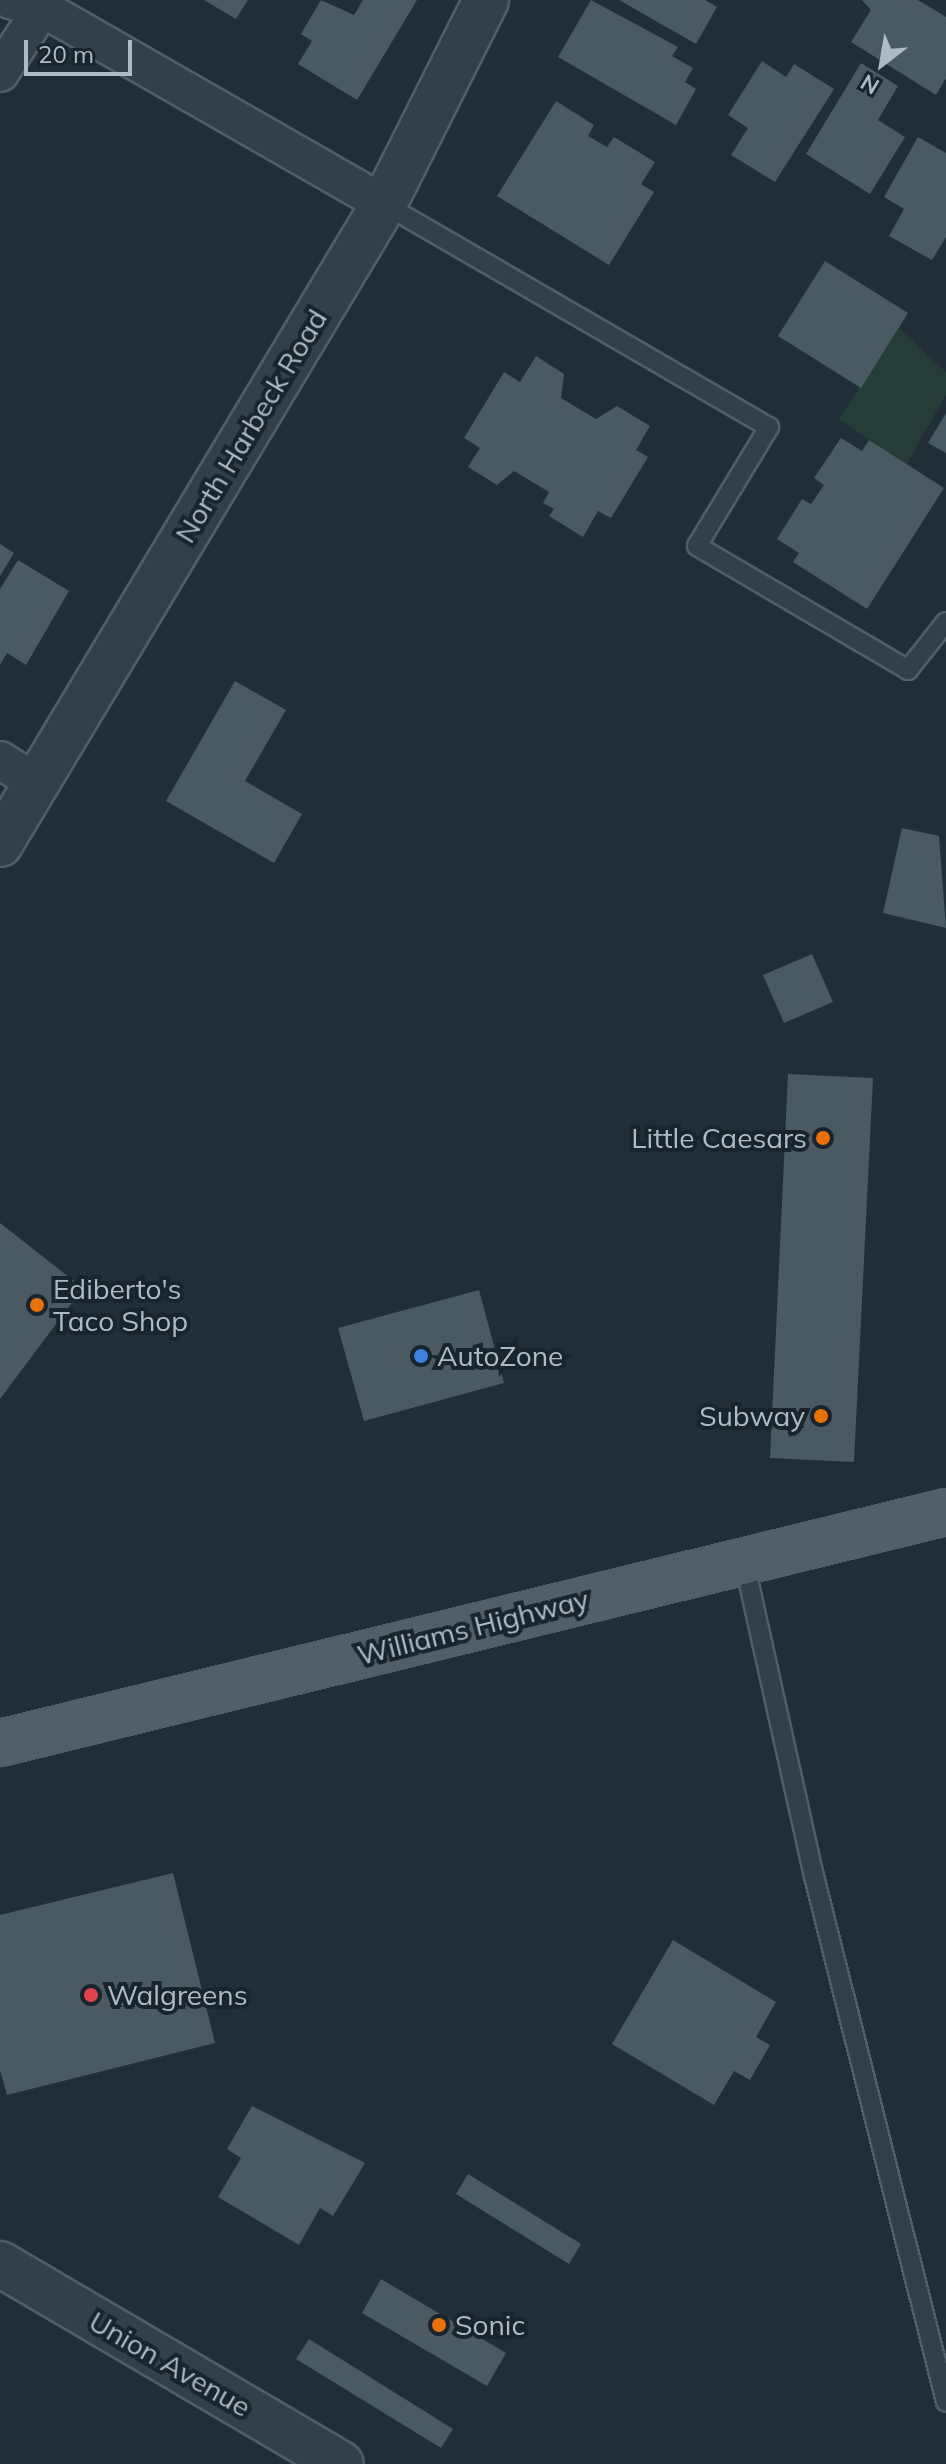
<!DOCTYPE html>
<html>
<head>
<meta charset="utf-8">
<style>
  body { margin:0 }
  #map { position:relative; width:946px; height:2464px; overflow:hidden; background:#212e37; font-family:Mulish,sans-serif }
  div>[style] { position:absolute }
  .green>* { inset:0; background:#263c39 }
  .building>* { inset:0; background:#4a5962 }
  .roads { filter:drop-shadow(2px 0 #525d65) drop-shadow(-2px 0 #525d65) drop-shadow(0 2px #525d65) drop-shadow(0 -2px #525d65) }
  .service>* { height:18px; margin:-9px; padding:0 9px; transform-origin:9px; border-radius:9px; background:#353f47 }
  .minor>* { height:36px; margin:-18px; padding:0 18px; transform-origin:18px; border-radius:18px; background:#353f47 }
  .tertiary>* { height:44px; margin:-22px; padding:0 22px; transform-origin:22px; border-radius:22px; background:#353f47 }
  .primary>* { height:44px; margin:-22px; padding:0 22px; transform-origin:22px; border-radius:22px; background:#535f67 }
  .dots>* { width:22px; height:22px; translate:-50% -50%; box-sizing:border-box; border:4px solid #1a242c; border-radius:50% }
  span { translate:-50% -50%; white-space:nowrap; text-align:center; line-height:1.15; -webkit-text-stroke:8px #1a242c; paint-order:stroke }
  .street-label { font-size:28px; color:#afbbc4 }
  .poi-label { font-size:28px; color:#afbbc4 }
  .right { translate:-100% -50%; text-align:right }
  .left { translate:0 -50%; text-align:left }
  .north { position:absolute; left:842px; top:24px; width:80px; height:80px; -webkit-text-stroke:6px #1a242c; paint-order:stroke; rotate:211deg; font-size:22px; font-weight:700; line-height:32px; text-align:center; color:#afbbc4 }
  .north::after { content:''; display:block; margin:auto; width:28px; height:36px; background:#afbbc4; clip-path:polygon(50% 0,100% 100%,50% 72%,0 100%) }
  .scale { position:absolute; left:24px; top:40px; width:108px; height:36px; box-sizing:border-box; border:4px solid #afbbc4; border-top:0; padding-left:10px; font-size:24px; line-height:28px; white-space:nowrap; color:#afbbc4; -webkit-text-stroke:6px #1a242c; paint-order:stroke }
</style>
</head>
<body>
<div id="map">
  <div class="green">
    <div style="clip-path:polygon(899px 328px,946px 372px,946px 395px,906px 465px,839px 419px)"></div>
  </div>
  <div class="building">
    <div style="clip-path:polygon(204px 0,248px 0,236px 19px)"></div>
    <div style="clip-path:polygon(321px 0,354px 15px,363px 0,417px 0,357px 100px,298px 64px,312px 41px,301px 34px)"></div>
    <div style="clip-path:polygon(591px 0,678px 47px,672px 56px,693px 68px,685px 82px,696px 89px,676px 125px,558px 57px)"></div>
    <div style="clip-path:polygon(619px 0,705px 0,717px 7px,696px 44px)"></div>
    <div style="clip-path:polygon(862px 0,918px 0,946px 17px,946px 78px,936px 95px,851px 42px,871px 10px)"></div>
    <div style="clip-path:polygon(762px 61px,786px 77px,794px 64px,834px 89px,775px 182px,731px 155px,748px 128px,728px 115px)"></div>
    <div style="clip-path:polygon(861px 63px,898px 86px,878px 120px,905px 137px,870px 194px,806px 154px)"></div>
    <div style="clip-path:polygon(556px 101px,594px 125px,588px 136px,607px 147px,614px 137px,655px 162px,641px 184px,654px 192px,609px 265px,497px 196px)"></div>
    <div style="clip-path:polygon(918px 137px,946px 153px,946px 237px,932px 260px,889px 236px,904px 209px,884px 197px)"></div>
    <div style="clip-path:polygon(825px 261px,908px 313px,861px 388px,778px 336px)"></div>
    <div style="clip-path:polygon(536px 356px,564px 374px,561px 398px,596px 419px,617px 406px,650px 426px,636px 450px,648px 457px,611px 518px,598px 511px,583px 537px,549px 516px,554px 509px,543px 503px,549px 492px,514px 471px,497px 485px,468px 467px,480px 448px,464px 438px,504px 372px,520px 382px)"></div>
    <div style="clip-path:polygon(946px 413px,946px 453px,928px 443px)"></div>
    <div style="clip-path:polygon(841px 438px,862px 451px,869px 440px,944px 488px,867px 609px,793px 562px,799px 553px,777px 539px,802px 499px,811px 504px,824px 485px,814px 478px)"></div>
    <div style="clip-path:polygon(0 544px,14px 553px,0 576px)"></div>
    <div style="clip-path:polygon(18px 560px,69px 591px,26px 665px,7px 653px,0 665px,0 589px)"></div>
    <div style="clip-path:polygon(235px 681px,286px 710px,245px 781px,302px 814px,274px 863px,166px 801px)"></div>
    <div style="clip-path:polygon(902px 828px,939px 836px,946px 928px,883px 913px)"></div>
    <div style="clip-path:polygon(812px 954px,833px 1002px,784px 1023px,763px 975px)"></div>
    <div style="clip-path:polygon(788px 1074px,873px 1078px,854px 1462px,770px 1458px)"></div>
    <div style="clip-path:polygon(0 1223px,83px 1288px,0 1399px)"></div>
    <div style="clip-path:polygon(479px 1290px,504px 1383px,364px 1421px,338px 1328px)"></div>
    <div style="clip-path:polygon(173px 1873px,215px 2043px,7px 2095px,0 2070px,0 1915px)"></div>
    <div style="clip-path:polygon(673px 1940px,776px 2002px,756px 2037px,770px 2045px,750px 2080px,734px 2071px,714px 2105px,612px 2044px)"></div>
    <div style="clip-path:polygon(252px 2106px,365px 2163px,333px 2216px,320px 2208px,299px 2245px,218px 2197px,241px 2158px,227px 2149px)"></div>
    <div style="clip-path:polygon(468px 2174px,581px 2244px,569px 2264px,456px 2194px)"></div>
    <div style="clip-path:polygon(381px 2279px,506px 2353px,487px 2386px,362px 2313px)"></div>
    <div style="clip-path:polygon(309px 2339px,453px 2429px,441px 2448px,296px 2359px)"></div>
  </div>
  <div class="roads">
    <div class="service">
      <div style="left:384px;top:204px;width:445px;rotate:30.1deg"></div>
      <div style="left:769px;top:427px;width:139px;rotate:121.2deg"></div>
      <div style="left:697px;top:546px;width:245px;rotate:30.4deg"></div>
      <div style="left:908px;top:670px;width:61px;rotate:-51.6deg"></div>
      <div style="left:744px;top:1561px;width:323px;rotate:77.5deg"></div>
      <div style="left:814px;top:1876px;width:542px;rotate:75.91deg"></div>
    </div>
    <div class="minor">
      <div style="left:10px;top:0;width:33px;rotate:14deg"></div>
      <div style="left:42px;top:8px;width:394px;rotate:29.8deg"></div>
      <div style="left:0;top:73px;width:77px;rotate:-57.1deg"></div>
      <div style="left:0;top:760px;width:43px;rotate:32.6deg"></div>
    </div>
    <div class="tertiary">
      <div style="left:0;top:844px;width:746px;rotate:-59.04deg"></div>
      <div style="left:384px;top:204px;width:228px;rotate:-63.4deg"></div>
      <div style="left:0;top:2264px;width:395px;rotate:30.4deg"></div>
    </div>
    <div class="primary">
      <div style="left:0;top:1743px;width:974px;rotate:-13.72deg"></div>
    </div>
  </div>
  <div class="dots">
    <div style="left:823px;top:1138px;background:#e8710a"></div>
    <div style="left:37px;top:1305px;background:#e8710a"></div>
    <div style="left:421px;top:1356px;background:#3f7fe0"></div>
    <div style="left:821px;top:1416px;background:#e8710a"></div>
    <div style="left:91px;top:1995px;background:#e0444e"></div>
    <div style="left:439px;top:2325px;background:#e8710a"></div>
  </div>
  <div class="street-label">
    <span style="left:251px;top:426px;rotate:-59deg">North Harbeck Road</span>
    <span style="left:473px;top:1627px;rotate:-14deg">Williams Highway</span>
    <span style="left:170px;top:2364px;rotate:30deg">Union Avenue</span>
  </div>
  <div class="poi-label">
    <span class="right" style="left:807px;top:1138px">Little Caesars</span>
    <span class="left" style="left:53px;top:1305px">Ediberto's<br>Taco Shop</span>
    <span class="left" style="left:437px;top:1356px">AutoZone</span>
    <span class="right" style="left:805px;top:1416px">Subway</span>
    <span class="left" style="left:107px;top:1995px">Walgreens</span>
    <span class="left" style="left:455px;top:2325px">Sonic</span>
  </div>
  <div class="north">N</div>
  <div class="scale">20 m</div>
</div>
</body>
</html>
